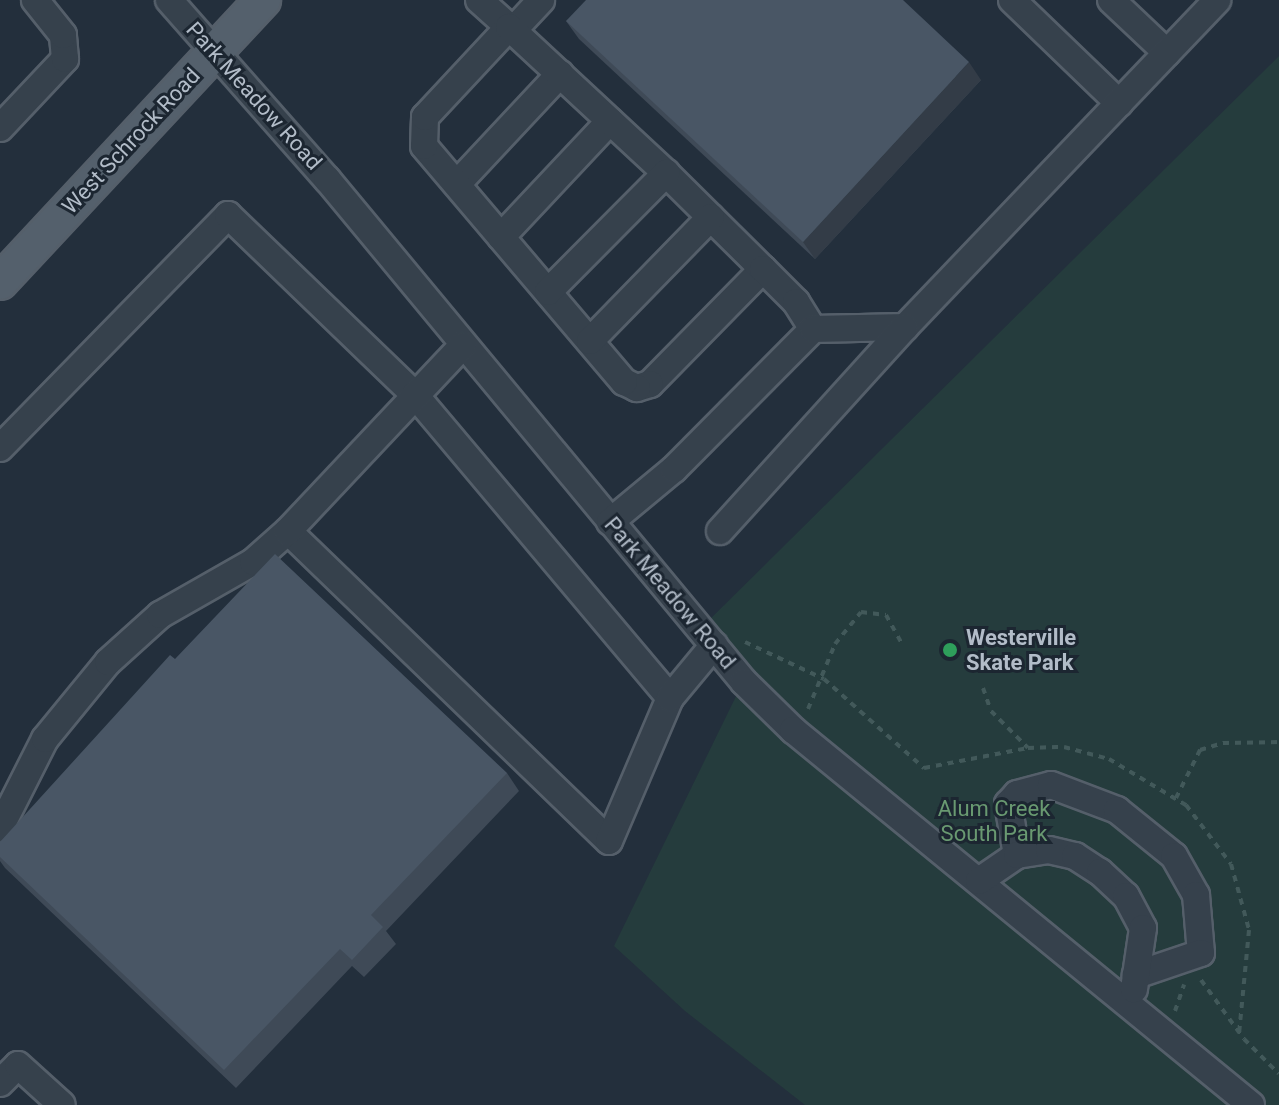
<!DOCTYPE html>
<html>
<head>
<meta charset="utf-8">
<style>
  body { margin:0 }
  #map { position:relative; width:1279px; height:1105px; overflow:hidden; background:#232f3c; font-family:Roboto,sans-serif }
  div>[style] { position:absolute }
  .green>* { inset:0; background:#253c3d }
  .path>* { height:4px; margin-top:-2px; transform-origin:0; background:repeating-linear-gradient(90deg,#42595a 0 6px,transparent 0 12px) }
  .roads { filter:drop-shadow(2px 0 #555f6a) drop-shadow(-2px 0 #555f6a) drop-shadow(0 2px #555f6a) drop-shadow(0 -2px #555f6a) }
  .minor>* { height:26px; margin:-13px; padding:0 13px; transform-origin:13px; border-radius:13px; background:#36414c }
  .major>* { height:34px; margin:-17px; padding:0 17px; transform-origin:17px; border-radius:17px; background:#54606c }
  .wall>* { inset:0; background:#3f4a57 }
  .shaded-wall>* { inset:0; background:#333c47 }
  .building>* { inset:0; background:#495665 }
  .dots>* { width:22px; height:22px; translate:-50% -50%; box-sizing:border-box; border:4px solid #1c2631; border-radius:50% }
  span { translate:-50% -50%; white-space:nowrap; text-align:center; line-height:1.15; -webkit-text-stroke:6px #1c2631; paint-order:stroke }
  .street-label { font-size:22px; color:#b2bcc8 }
  .poi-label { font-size:22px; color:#b2bcc8; font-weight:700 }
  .left { translate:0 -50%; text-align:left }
  .park-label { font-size:22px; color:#699971 }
</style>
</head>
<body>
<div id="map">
  <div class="green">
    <div style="clip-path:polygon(1279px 56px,1279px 1105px,805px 1105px,685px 1011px,614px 946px,743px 682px,700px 629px)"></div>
  </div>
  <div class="path">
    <div style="left:745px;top:642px;width:87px;rotate:25.1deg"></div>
    <div style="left:824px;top:679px;width:134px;rotate:41.7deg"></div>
    <div style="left:924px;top:768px;width:106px;rotate:-10.9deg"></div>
    <div style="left:1028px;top:748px;width:36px;rotate:-2deg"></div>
    <div style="left:1064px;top:747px;width:47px;rotate:14.9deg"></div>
    <div style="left:1109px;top:759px;width:90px;rotate:30.9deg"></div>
    <div style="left:1186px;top:805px;width:74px;rotate:52.7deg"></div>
    <div style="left:1231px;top:864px;width:68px;rotate:74.7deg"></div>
    <div style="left:1249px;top:930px;width:103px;rotate:95.5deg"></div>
    <div style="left:983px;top:688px;width:24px;rotate:71deg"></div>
    <div style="left:991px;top:711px;width:52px;rotate:45deg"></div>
    <div style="left:808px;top:709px;width:70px;rotate:-67.4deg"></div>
    <div style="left:835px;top:644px;width:41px;rotate:-50.9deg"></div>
    <div style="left:861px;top:612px;width:25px;rotate:7deg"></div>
    <div style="left:886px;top:615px;width:31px;rotate:61deg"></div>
    <div style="left:1176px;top:798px;width:54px;rotate:-63.4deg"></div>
    <div style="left:1200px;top:750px;width:24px;rotate:-17deg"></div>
    <div style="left:1223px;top:743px;width:56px;rotate:-1deg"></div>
    <div style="left:1201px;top:980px;width:73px;rotate:53.9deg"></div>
    <div style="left:1244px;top:1039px;width:49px;rotate:45deg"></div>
    <div style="left:1175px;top:1011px;width:28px;rotate:-71deg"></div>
  </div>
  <div class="roads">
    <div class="minor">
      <div style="left:169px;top:0;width:239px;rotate:48.6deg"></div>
      <div style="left:327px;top:179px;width:653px;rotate:50.34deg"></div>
      <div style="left:744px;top:682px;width:69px;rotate:44.4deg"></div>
      <div style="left:793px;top:730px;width:592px;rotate:39.31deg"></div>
      <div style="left:479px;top:0;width:40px;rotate:42deg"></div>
      <div style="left:509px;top:27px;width:9px;rotate:-13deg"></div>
      <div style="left:518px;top:25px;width:34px;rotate:-47deg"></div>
      <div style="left:1012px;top:0;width:149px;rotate:43.9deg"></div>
      <div style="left:1111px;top:0;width:77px;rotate:43.4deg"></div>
      <div style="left:0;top:128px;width:95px;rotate:-46.7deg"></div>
      <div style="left:65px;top:59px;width:24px;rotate:-95deg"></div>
      <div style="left:63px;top:35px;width:45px;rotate:-128.7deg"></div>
      <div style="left:457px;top:184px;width:151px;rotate:-46.9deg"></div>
      <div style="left:501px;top:237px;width:159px;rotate:-46.8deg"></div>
      <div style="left:763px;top:269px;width:161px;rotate:134.5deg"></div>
      <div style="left:650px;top:384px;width:14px;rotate:163deg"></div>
      <div style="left:637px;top:388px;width:14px;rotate:-155deg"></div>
      <div style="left:624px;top:382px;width:309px;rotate:-130.3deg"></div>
      <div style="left:424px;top:146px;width:29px;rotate:-88deg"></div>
      <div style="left:425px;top:117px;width:123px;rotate:-47deg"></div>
      <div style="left:509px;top:27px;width:214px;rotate:42.9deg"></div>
      <div style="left:666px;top:173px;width:136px;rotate:44.7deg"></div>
      <div style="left:763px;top:269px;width:47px;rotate:45deg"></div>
      <div style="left:796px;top:302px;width:32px;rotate:58deg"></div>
      <div style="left:548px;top:292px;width:168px;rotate:-45.2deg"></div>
      <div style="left:590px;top:341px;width:173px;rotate:-45.7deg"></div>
      <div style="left:0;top:448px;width:326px;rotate:-45.6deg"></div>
      <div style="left:228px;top:215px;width:260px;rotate:43.9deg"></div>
      <div style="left:415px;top:395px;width:396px;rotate:49.9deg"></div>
      <div style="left:610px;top:522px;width:83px;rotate:-39.6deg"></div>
      <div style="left:674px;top:469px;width:197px;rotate:-45.2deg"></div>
      <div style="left:813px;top:329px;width:92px;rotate:-1.2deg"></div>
      <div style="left:905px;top:327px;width:452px;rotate:-46.3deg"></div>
      <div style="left:288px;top:531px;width:446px;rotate:44deg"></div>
      <div style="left:609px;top:841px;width:155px;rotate:-66.9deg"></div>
      <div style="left:670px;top:698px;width:69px;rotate:-50.3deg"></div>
      <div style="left:720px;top:531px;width:275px;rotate:-47.8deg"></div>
      <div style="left:0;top:828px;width:100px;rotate:-63.2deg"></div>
      <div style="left:45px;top:739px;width:99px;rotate:-50.7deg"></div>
      <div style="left:108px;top:662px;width:70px;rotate:-42.1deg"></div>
      <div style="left:160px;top:615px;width:107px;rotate:-29.7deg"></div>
      <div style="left:253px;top:562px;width:47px;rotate:-41.5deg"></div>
      <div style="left:288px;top:531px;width:255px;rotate:-46.7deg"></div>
      <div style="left:1017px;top:855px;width:52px;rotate:-100deg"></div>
      <div style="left:1008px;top:804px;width:13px;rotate:-48deg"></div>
      <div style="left:1017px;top:794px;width:35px;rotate:-15deg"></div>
      <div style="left:1051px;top:785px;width:71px;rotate:20.7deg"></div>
      <div style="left:1117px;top:810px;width:73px;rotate:38.9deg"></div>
      <div style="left:1174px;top:856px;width:45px;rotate:60.6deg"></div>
      <div style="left:1196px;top:895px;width:58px;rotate:85.1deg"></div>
      <div style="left:1201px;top:953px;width:69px;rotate:161.3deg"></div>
      <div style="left:979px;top:881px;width:46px;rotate:-34.4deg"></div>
      <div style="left:1017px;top:855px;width:32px;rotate:-9deg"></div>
      <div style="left:1049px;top:850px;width:27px;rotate:13deg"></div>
      <div style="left:1075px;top:856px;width:30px;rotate:33deg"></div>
      <div style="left:1100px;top:872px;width:35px;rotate:43deg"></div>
      <div style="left:1126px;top:896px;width:36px;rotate:62deg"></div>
      <div style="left:1143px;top:928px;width:62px;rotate:98.4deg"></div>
      <div style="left:0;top:1083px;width:25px;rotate:-45deg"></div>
      <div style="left:18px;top:1065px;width:59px;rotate:42.3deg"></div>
    </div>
    <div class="major">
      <div style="left:0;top:282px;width:386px;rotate:-47deg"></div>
    </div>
  </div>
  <div class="wall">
    <div style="clip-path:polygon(566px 21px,981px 80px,815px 259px,579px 39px)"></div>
    <div style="clip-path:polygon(175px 659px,507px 773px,519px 791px,386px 931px,396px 944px,364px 977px,352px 966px,236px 1088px,5px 868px,0 861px,0 842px)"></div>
  </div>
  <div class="shaded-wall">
    <div style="clip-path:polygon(969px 62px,981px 80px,815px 259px,803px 242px)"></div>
  </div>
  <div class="building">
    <div style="clip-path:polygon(586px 0,903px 0,969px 62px,803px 242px,566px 21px)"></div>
    <div style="clip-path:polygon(275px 554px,507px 773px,371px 915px,383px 927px,352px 960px,340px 949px,224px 1070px,0 857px,0 842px,170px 655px,175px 659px)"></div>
  </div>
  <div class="dots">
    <div style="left:950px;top:650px;background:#2e9e5b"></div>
  </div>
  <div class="street-label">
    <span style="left:254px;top:96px;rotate:48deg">Park Meadow Road</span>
    <span style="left:131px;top:141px;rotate:-47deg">West Schrock Road</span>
    <span style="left:670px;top:593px;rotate:50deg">Park Meadow Road</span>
  </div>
  <div class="poi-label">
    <span class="left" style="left:966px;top:650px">Westerville<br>Skate Park</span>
  </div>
  <div class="park-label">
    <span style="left:994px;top:821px">Alum Creek<br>South Park</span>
  </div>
</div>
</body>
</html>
